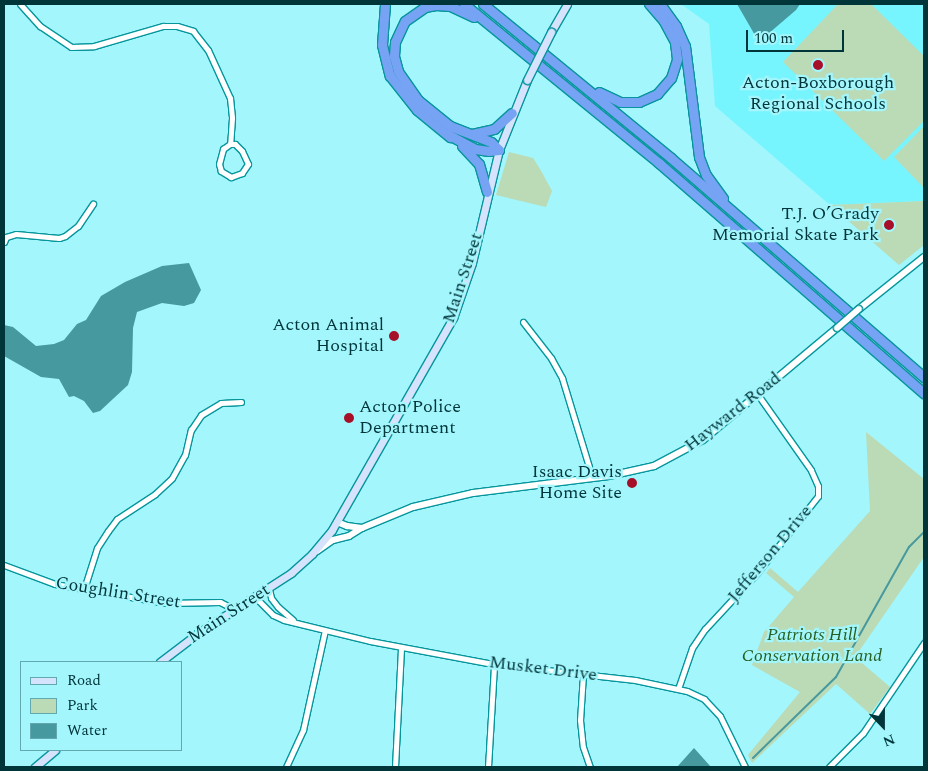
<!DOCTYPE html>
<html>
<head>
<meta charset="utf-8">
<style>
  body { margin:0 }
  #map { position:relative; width:928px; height:771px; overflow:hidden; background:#a2f6fc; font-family:Spectral,serif }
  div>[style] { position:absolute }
  .built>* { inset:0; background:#77f5fe }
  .green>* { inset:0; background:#bbdab6 }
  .water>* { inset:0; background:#46999e }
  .stream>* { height:2px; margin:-1px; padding:0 1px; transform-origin:1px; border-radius:1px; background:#46999e }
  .roads { filter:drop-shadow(1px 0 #06959c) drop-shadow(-1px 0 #06959c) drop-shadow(0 1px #06959c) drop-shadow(0 -1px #06959c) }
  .minor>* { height:5px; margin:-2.5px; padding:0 2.5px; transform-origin:2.5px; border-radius:2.5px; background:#fff }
  .tertiary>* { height:6px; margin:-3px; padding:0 3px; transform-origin:3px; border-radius:3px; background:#fff }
  .secondary>* { height:7px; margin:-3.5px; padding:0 3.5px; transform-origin:3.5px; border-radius:3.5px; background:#d6e3fc }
  .motorway>* { height:9px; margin:-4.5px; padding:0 4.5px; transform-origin:4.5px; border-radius:4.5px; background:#76a3f4 }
  .bridges { filter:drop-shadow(1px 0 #06959c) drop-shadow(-1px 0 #06959c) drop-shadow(0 1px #06959c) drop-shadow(0 -1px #06959c) }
  .tertiary-bridge>* { height:6px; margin:-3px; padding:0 3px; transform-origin:3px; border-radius:3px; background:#fff }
  .secondary-bridge>* { height:7px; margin:-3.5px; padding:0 3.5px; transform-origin:3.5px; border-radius:3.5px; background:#d6e3fc }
  .dots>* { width:14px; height:14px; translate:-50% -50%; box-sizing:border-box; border:2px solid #a2f6fc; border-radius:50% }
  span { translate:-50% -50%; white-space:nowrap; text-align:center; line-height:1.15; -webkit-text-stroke:4.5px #a2f6fc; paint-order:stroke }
  .poi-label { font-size:18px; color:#003539 }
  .right { translate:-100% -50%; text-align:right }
  .left { translate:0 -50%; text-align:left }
  .street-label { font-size:18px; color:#003539 }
  .park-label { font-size:18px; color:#285f21; font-style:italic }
  .frame { position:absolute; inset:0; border:5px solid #003539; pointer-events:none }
  .legend { position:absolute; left:20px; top:661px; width:162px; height:90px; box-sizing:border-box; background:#a2f6fc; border:1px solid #61a9ae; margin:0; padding:6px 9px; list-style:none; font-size:15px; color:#003539 }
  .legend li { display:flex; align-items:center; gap:10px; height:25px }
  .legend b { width:25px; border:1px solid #61a9ae }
  .north { position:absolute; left:858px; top:701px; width:50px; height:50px; -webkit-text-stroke:4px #a2f6fc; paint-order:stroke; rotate:158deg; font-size:14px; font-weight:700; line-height:20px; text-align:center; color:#003539 }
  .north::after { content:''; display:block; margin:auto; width:18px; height:22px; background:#003539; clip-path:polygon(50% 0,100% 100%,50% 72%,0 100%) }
  .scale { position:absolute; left:746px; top:30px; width:98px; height:22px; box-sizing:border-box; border:2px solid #003539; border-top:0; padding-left:6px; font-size:15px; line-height:18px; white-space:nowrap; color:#003539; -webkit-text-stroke:4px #a2f6fc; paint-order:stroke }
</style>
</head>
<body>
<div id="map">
  <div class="built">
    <div style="clip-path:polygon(681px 4px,924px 4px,924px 201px,830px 205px,715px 106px,709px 24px)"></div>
  </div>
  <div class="green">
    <div style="clip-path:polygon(838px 4px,871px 4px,924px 56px,924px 121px,884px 161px,783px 62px)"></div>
    <div style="clip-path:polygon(924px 126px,924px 188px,894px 157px)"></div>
    <div style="clip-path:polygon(509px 152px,533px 158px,540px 169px,552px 191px,546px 207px,496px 195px)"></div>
    <div style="clip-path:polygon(924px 201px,924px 245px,899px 265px,830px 205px)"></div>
    <div style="clip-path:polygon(866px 432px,924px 479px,924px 557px,855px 657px,890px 687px,870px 714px,836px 684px,752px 763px,748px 755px,800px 692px,752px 665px,764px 632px,794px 597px,766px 573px,770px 568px,798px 592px,870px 511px)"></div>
  </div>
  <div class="water">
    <div style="clip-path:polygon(737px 4px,800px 4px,796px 10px,768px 34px,756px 37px)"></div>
    <div style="clip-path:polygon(189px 263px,201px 290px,194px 303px,184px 306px,162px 303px,137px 312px,133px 328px,132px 372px,128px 385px,100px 411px,93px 413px,84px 401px,74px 396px,69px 397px,59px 379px,41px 377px,4px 356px,4px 325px,13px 327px,36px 346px,54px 344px,64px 340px,77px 324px,86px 320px,101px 296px,125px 282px,162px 266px)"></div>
    <div style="clip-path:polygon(694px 748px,711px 767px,677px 767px)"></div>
  </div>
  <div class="stream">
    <div style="left:753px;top:758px;width:116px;rotate:-44.3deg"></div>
    <div style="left:836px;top:677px;width:149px;rotate:-60.7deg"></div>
    <div style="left:909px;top:547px;width:21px;rotate:-45deg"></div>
  </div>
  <div class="roads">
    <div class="minor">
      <div style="left:20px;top:4px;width:30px;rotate:48deg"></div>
      <div style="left:40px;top:26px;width:37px;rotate:34deg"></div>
      <div style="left:71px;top:47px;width:23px;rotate:-2deg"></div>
      <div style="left:94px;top:46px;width:72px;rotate:-16.2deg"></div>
      <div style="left:163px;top:26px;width:14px"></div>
      <div style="left:177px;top:26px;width:17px;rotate:17deg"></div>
      <div style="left:193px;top:31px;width:24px;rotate:52deg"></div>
      <div style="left:208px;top:50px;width:53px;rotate:65.4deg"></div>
      <div style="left:230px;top:98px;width:20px;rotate:84deg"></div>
      <div style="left:232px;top:118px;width:26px;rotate:94deg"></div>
      <div style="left:230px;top:144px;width:5px"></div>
      <div style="left:235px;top:144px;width:10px;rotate:45deg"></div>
      <div style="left:242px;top:151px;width:14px;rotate:65deg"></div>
      <div style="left:248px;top:164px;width:11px;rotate:124deg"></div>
      <div style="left:242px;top:173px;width:12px;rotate:160deg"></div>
      <div style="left:231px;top:177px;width:12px;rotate:-149deg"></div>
      <div style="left:221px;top:171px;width:7px;rotate:-106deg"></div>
      <div style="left:219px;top:164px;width:16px;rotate:-75deg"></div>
      <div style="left:223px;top:149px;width:9px;rotate:-36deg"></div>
      <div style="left:4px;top:242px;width:5px;rotate:-68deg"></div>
      <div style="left:6px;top:237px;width:10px;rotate:-17deg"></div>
      <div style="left:16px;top:234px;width:43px;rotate:5.3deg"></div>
      <div style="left:59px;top:238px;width:6px;rotate:-18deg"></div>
      <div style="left:65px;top:236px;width:16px;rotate:-38deg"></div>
      <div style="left:78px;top:226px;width:27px;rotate:-56deg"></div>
      <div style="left:523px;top:322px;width:46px;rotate:52.1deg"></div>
      <div style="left:551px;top:358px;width:23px;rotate:61deg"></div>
      <div style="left:562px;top:378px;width:103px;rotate:73.1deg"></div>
      <div style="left:4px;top:565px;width:54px;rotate:20.4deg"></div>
      <div style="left:55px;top:584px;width:29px;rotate:10deg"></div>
      <div style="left:84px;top:589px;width:83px;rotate:9.7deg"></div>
      <div style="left:166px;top:603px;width:54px;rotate:-1.1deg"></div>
      <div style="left:220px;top:602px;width:16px;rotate:27deg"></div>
      <div style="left:84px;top:589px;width:43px;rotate:-72.4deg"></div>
      <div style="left:97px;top:548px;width:20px;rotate:-57deg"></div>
      <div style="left:108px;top:531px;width:15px;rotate:-53deg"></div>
      <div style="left:117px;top:519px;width:45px;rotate:-33.3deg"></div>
      <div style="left:155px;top:494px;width:23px;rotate:-43deg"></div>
      <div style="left:172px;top:478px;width:26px;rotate:-61deg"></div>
      <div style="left:185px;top:455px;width:26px;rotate:-77deg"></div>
      <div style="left:191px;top:430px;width:18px;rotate:-56deg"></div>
      <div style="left:201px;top:415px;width:23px;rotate:-31deg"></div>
      <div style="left:221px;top:403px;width:20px;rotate:-3deg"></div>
      <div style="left:269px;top:589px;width:9px;rotate:77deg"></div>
      <div style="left:271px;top:598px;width:11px;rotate:52deg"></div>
      <div style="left:278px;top:607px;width:20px;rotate:41deg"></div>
      <div style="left:255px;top:597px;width:25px;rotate:45deg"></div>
      <div style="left:273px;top:615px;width:12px;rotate:24deg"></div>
      <div style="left:284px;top:620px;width:89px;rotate:13.7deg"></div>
      <div style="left:370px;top:641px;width:125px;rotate:10.6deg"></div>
      <div style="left:493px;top:664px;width:143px;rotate:6.4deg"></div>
      <div style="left:635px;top:680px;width:53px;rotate:11.9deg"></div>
      <div style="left:687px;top:691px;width:19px;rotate:25deg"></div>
      <div style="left:704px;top:699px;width:23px;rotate:47deg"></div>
      <div style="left:720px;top:716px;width:57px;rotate:63.9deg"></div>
      <div style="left:583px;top:674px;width:46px;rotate:93.7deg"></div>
      <div style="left:580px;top:720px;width:27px;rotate:84deg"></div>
      <div style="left:583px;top:747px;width:21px;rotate:71deg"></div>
      <div style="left:678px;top:689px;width:43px;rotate:-71.1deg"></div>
      <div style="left:692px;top:648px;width:23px;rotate:-56deg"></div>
      <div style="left:705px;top:629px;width:76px;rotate:-47.1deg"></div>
      <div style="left:757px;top:573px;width:98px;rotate:-51.6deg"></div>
      <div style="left:818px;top:496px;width:10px;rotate:-90deg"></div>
      <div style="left:818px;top:486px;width:17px;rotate:-114deg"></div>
      <div style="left:811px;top:470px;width:92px;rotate:-125.2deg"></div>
      <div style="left:286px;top:767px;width:41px;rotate:-65.3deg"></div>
      <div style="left:303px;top:730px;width:102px;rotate:-77.6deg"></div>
      <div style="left:395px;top:767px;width:120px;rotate:-87.1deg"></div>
      <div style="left:488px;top:767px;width:102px;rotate:-86.6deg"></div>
      <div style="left:829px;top:767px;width:48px;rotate:-45deg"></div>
      <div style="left:863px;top:733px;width:109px;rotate:-55.9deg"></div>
    </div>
    <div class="tertiary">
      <div style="left:859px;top:309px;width:83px;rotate:-38.7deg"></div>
      <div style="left:337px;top:522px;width:11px;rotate:22deg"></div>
      <div style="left:347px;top:526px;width:15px;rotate:8deg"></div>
      <div style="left:317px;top:551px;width:19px;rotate:-35deg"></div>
      <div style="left:333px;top:540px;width:16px;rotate:-14deg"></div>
      <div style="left:349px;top:536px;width:15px;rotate:-32deg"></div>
      <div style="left:362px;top:528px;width:55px;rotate:-22.4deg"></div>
      <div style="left:413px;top:507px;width:62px;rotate:-13.1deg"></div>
      <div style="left:473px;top:493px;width:137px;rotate:-7.1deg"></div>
      <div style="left:609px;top:476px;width:46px;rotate:-12.5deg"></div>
      <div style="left:654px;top:466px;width:55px;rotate:-28deg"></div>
      <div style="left:703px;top:440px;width:175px;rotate:-39.9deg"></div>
    </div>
    <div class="secondary">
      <div style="left:551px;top:32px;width:32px;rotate:-60deg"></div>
      <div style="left:160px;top:662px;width:48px;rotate:-37.3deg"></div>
      <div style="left:198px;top:633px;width:111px;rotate:-32.8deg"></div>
      <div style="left:291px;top:573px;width:28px;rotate:-42deg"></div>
      <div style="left:312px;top:554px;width:31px;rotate:-50deg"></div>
      <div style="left:332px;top:530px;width:244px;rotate:-60.3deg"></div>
      <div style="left:453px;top:318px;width:58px;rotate:-70.9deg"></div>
      <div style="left:472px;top:263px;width:116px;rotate:-76.6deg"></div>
      <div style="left:499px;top:150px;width:75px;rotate:-68.2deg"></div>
      <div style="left:35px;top:767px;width:26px;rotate:-40deg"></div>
    </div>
    <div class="motorway">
      <div style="left:385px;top:4px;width:41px;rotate:94.2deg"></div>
      <div style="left:382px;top:45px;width:32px;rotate:76deg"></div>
      <div style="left:390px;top:76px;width:43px;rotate:51.5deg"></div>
      <div style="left:417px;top:110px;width:43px;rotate:39.3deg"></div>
      <div style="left:464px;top:4px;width:252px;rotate:39.2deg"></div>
      <div style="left:659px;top:163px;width:351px;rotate:41deg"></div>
      <div style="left:483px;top:4px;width:243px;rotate:39.3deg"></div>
      <div style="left:671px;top:158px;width:335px;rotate:40.9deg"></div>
      <div style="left:660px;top:4px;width:27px;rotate:54deg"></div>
      <div style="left:676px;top:26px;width:22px;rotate:66deg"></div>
      <div style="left:685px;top:46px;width:112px;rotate:82.8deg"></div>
      <div style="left:699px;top:157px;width:19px;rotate:69deg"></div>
      <div style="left:706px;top:175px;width:29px;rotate:54deg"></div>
      <div style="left:599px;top:92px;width:23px;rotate:25deg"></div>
      <div style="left:620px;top:102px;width:19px"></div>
      <div style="left:639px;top:102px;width:20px;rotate:-24deg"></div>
      <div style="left:657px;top:94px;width:21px;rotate:-49deg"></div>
      <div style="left:671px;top:78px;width:20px;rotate:-72deg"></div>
      <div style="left:677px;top:59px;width:17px;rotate:-97deg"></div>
      <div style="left:675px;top:42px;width:24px;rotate:-118deg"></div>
      <div style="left:664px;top:21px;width:23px;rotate:-131deg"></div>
      <div style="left:447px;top:134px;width:32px;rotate:28deg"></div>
      <div style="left:475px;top:149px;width:14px;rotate:8deg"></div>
      <div style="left:489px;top:151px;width:10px;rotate:-6deg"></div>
      <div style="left:499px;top:150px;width:11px;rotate:-135deg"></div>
      <div style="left:491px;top:142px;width:44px;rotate:-158.7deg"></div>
      <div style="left:450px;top:126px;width:41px;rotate:-140.9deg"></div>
      <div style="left:418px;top:100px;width:35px;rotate:-125deg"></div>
      <div style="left:398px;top:71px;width:16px;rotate:-105deg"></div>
      <div style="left:394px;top:56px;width:14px;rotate:-86deg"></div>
      <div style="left:395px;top:42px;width:23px;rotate:-65deg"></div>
      <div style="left:405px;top:21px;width:24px;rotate:-35deg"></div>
      <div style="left:425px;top:7px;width:11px;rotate:-10deg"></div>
      <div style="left:436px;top:5px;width:14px;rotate:4deg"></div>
      <div style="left:450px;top:6px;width:26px;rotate:25deg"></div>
      <div style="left:472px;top:134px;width:23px;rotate:-13deg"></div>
      <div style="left:494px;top:129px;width:24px;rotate:-42deg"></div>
      <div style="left:462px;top:146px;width:25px;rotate:47deg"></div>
      <div style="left:479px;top:164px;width:29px;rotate:74deg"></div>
    </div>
  </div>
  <div class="bridges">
    <div class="tertiary-bridge">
      <div style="left:837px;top:328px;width:29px;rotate:-41deg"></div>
    </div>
    <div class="secondary-bridge">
      <div style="left:527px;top:80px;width:54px;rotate:-63.4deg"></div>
    </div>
  </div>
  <div class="dots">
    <div style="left:818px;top:65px;background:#a70f28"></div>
    <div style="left:889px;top:225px;background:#a70f28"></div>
    <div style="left:394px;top:336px;background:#a70f28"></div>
    <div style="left:349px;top:418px;background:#a70f28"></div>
    <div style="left:632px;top:483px;background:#a70f28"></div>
  </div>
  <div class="poi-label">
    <span style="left:818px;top:94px">Acton-Boxborough<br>Regional Schools</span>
    <span class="right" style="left:879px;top:225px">T.J. O’Grady<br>Memorial Skate Park</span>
    <span class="right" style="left:384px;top:336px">Acton Animal<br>Hospital</span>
    <span class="left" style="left:359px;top:418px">Acton Police<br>Department</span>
    <span class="right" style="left:622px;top:483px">Isaac Davis<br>Home Site</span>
  </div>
  <div class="street-label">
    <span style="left:463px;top:278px;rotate:-72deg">Main Street</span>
    <span style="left:733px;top:412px;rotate:-38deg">Hayward Road</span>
    <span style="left:770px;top:554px;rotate:-50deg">Jefferson Drive</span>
    <span style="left:118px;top:593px;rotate:9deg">Coughlin Street</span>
    <span style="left:229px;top:614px;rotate:-33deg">Main Street</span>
    <span style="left:543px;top:669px;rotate:7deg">Musket Drive</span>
  </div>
  <div class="park-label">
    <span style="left:812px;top:646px">Patriots Hill<br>Conservation Land</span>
  </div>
  <div class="frame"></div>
  <ul class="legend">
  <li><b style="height:6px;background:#d6e3fc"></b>Road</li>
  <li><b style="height:14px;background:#bbdab6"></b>Park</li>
  <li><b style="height:14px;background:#46999e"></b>Water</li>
  </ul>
  <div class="north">N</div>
  <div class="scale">100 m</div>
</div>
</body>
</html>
